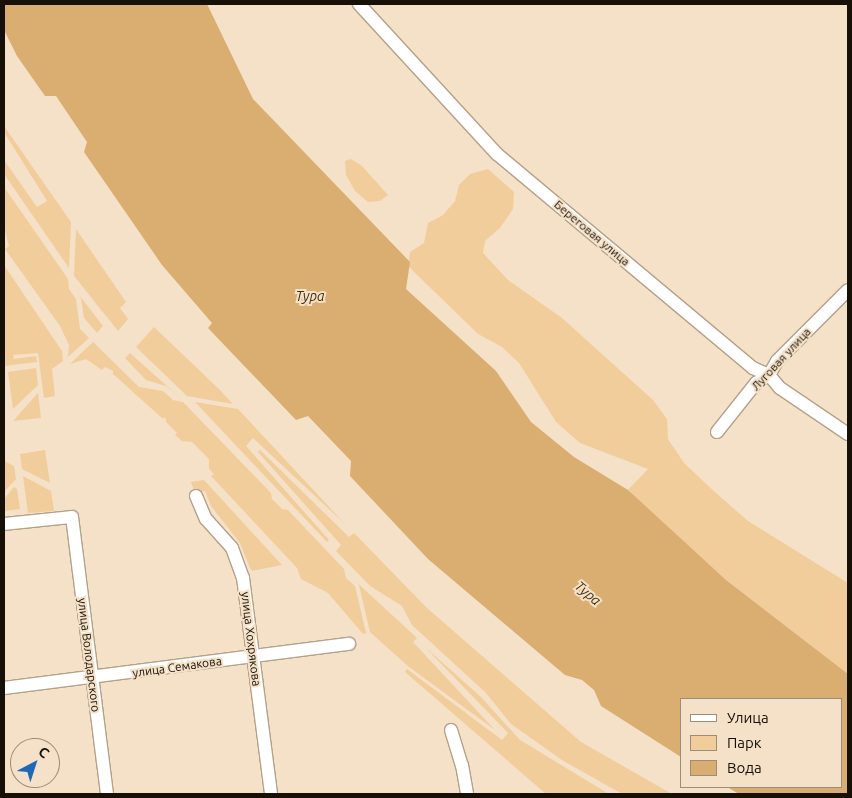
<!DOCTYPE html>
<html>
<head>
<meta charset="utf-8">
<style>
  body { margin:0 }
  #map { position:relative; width:852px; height:798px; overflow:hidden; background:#f5e1c7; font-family:Ubuntu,sans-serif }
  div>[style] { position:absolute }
  .green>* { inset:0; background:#f2cd9c }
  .water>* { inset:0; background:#daad70 }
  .roads { filter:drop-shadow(1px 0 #b3a189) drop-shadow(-1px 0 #b3a189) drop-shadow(0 1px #b3a189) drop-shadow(0 -1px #b3a189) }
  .minor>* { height:12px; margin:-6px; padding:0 6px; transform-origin:6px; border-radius:6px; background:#fff }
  span { translate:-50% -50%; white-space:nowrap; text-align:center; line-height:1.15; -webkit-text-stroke:4px #f5e1c7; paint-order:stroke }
  .street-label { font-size:12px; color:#171007 }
  .water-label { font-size:14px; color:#412e13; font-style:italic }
  .frame { position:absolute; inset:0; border:5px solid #171007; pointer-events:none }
  .legend { position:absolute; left:680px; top:698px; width:162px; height:90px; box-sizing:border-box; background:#f5e1c7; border:1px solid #9c8d7a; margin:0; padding:6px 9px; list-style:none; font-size:15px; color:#171007 }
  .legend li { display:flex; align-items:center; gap:10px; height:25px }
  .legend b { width:25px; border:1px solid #9c8d7a }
  .north { position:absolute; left:10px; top:738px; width:50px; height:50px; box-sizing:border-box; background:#f5e1c7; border:1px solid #9c8d7a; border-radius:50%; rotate:40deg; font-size:14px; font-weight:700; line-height:20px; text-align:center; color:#171007 }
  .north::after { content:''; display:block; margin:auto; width:18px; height:22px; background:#1e68b8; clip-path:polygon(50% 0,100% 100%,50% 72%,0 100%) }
</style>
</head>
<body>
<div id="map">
  <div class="green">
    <div style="clip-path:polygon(4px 126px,71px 222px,69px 268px,4px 174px,4px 160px,37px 207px,47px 201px,4px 132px)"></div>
    <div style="clip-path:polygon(351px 159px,362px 166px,388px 195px,380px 201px,368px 202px,355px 191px,346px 175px,345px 161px)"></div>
    <div style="clip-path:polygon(488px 169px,514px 192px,513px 209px,500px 228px,485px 241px,483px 253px,508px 280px,562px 318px,653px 400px,667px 419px,668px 439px,684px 463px,716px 493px,748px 521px,848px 583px,848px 674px,726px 580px,673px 534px,628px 490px,648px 469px,580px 443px,556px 422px,519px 363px,502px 347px,478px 334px,408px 266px,410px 252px,424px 243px,428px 223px,443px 215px,455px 201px,459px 185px,470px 174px)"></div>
    <div style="clip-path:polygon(4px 187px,68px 279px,69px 289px,76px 299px,80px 329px,89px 338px,68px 357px,69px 345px,60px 326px,5px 249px,9px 246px,4px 227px)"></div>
    <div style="clip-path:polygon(76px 229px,126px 302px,120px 308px,128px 319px,118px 331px,74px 276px)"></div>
    <div style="clip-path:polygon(4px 265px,62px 351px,63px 361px,52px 369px,55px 396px,44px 398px,38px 353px,13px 355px,14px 359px,36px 356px,37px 362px,4px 366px,4px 357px,7px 356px,4px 356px)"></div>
    <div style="clip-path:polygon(73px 287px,103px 326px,97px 333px,84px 318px,81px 298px)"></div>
    <div style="clip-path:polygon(154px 327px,221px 391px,233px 404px,187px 396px,136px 347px)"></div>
    <div style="clip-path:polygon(93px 342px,139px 387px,163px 391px,173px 400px,183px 402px,271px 493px,272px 499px,282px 509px,288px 510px,344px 569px,346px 578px,355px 586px,366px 633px,363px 634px,328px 593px,301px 579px,297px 568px,211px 476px,214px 474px,209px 469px,209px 459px,192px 442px,182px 441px,175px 435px,177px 433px,166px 422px,166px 418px,162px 418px,113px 374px,113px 371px,105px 367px,102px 370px,86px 359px,70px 364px)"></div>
    <div style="clip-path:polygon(130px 353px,177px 395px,166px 386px,146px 380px,125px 358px)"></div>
    <div style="clip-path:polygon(36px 368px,38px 385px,13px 409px,8px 372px)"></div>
    <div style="clip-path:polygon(38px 393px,41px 418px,13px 421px)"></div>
    <div style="clip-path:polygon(195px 402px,238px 409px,345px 524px,253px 438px,246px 446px,329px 540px,327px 542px)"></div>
    <div style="clip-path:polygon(45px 450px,50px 483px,22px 469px,20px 454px)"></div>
    <div style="clip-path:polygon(260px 450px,349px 537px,354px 533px,427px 608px,581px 742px,672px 794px,622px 794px,562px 760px,511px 724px,486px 693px,412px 625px,402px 606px,370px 586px,336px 551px,341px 545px,258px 452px)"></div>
    <div style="clip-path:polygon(4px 457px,6px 462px,14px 466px,16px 479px,4px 492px)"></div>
    <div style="clip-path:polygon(23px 476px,51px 491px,54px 511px,28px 513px)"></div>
    <div style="clip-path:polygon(204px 480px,282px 565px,252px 571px,250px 568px,240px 543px,211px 506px,205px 491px,195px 493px,191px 482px)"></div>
    <div style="clip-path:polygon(14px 487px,17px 489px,20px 509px,4px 511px,4px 499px)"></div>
    <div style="clip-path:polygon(351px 577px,417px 638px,413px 642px,495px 730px,409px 667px,370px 632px,359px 585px)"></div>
    <div style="clip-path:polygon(425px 647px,481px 697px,520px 740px,609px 794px,546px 794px,405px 672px,407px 669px,502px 740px,508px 733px)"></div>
  </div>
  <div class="water">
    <div style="clip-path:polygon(4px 4px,207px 4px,253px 99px,410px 262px,406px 289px,496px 371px,531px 422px,574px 457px,628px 490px,726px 580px,848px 674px,848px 794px,739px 794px,727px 787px,841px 787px,841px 699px,681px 699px,681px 757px,601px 706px,594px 690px,582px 680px,565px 675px,428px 559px,350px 476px,351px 461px,308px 416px,296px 420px,208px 328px,212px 323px,162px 265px,84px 152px,87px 142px,56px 96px,45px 96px,17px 56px,4px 30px)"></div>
  </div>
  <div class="roads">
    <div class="minor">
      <div style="left:359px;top:4px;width:204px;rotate:47.4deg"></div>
      <div style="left:497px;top:154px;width:334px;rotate:39.9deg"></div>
      <div style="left:753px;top:368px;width:17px;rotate:24deg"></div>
      <div style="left:769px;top:375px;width:17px;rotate:50deg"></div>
      <div style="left:780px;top:388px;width:82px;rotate:34.1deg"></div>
      <div style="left:717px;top:432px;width:63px;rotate:-51.5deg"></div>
      <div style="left:756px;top:383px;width:15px;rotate:-32deg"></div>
      <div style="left:769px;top:375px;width:16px;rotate:-60deg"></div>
      <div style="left:777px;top:361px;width:100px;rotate:-45deg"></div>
      <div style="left:196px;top:496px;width:25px;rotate:67deg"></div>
      <div style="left:206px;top:519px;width:39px;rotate:48deg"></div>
      <div style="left:232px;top:548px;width:32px;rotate:70deg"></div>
      <div style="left:243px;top:578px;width:218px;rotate:82.6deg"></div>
      <div style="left:4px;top:524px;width:68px;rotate:-5.9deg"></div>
      <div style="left:72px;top:517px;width:279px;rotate:82.8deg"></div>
      <div style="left:4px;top:688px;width:348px;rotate:-7.3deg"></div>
      <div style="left:451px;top:730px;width:37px;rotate:73deg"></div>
      <div style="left:462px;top:765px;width:29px;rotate:80deg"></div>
    </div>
  </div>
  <div class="street-label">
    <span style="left:592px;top:233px;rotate:40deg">Береговая улица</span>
    <span style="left:781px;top:359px;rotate:-47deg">Луговая улица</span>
    <span style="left:251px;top:639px;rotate:83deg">улица Хохрякова</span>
    <span style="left:89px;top:655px;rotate:83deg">улица Володарского</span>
    <span style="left:177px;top:667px;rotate:-8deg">улица Семакова</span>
  </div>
  <div class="water-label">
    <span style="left:310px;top:296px">Тура</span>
    <span style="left:588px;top:593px;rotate:40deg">Тура</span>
  </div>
  <div class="frame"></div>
  <ul class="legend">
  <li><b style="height:6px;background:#fff"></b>Улица</li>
  <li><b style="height:14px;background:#f2cd9c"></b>Парк</li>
  <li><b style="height:14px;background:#daad70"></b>Вода</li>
  </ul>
  <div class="north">С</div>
</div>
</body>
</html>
